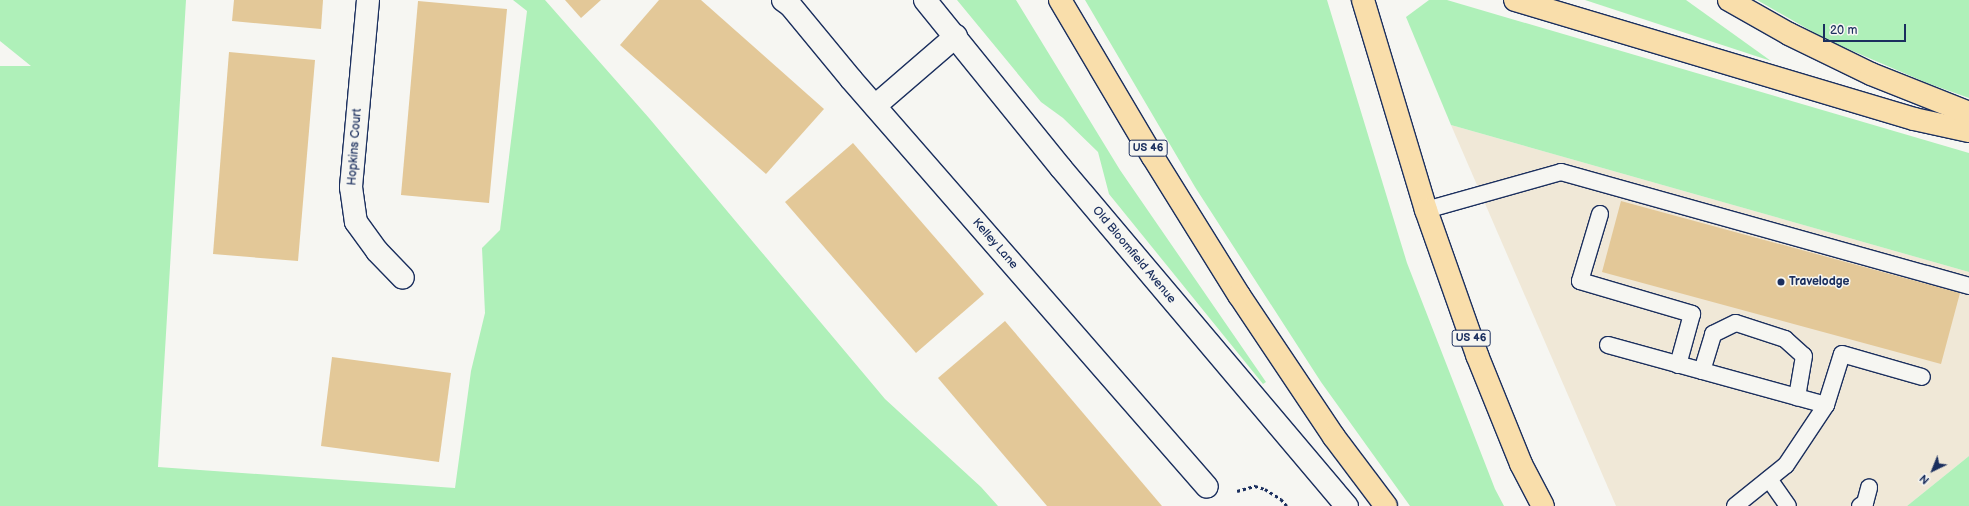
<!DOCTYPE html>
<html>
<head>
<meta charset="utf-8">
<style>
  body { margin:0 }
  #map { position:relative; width:1969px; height:506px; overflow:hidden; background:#f6f6f2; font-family:"Balsamiq Sans",sans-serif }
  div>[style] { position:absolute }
  .built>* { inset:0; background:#f0e8d7 }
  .green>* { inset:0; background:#aff0b9 }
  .building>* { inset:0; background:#e3c898 }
  .path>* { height:2.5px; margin-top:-1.25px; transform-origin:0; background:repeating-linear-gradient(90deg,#1b2f5e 0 3px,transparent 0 6px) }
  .roads { filter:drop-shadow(1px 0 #1b2f5e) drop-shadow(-1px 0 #1b2f5e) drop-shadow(0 1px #1b2f5e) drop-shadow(0 -1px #1b2f5e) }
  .service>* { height:16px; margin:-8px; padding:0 8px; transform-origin:8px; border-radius:8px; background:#f6f6f2 }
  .minor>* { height:22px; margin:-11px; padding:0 11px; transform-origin:11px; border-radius:11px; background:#f6f6f2 }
  .tertiary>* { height:22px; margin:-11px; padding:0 11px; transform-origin:11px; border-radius:11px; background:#f6f6f2 }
  .trunk>* { height:22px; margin:-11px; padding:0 11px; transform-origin:11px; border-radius:11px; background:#f9deab }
  .motorway>* { height:22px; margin:-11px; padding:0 11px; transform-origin:11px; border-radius:11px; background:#f9deab }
  .dots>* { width:11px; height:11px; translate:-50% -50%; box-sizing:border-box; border:2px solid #f6f6f2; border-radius:50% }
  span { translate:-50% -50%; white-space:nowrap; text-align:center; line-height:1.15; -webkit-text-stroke:3px #f6f6f2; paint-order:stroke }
  .shield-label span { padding:1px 3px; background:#f6f6f2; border:1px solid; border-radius:3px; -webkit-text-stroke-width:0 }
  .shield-label { font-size:11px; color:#1b2f5e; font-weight:700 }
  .street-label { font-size:12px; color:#1b2f5e }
  .poi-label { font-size:12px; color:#1b2f5e; font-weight:700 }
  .left { translate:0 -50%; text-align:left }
  .north { position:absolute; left:1913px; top:450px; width:40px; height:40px; -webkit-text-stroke:3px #f6f6f2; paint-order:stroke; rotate:223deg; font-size:11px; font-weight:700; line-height:16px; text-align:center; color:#1b2f5e }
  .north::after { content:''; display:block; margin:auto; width:14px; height:18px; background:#1b2f5e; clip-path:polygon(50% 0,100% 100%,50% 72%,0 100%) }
  .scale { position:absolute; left:1823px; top:24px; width:83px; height:18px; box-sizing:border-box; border:2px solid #1b2f5e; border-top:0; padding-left:5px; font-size:12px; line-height:14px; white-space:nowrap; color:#1b2f5e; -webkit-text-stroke:3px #f6f6f2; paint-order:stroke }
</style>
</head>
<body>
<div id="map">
  <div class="built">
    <div style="clip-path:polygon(1451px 125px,1969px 272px,1969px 456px,1907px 506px,1616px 506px)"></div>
  </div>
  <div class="green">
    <div style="clip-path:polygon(0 0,186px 0,158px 467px,455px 488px,471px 371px,485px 313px,482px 248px,500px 230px,527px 11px,513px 0,545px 0,649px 118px,885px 399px,981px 487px,998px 506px,0 506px,0 66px,31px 66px,0 41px)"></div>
    <div style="clip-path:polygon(957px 0,1016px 0,1120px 170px,1266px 382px,1263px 384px,1109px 194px,1098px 152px,1063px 118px,1041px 102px)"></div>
    <div style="clip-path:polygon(1085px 0,1327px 0,1407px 263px,1495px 489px,1504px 506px,1410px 506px,1321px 382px,1195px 187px)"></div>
    <div style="clip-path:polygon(1429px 0,1447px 0,1969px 153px,1969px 272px,1451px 125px,1406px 17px)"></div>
    <div style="clip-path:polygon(1585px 0,1686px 0,1771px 61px)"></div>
    <div style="clip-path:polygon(1757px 0,1969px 0,1969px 98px,1927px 83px,1827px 40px)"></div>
    <div style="clip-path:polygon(1969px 456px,1969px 506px,1907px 506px)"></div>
  </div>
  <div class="building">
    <div style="clip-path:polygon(234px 0,323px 0,321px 29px,232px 21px)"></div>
    <div style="clip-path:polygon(565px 0,601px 0,581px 18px)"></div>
    <div style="clip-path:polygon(659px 0,701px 0,824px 109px,766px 174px,620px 45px)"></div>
    <div style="clip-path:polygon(418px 1px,507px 9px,489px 203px,401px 195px)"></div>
    <div style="clip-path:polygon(229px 52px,315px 60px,298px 261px,213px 254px)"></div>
    <div style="clip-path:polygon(853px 143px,984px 294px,916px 353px,785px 202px)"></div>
    <div style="clip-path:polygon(1621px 201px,1960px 293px,1941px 364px,1602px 272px)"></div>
    <div style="clip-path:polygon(1005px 321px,1162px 506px,1047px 506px,938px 378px)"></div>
    <div style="clip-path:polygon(332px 357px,451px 373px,439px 462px,321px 446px)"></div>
  </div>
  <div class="path">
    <div style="left:1237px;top:491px;width:19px;rotate:-16deg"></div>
    <div style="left:1255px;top:486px;width:10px;rotate:17deg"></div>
    <div style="left:1265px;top:489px;width:19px;rotate:32deg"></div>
    <div style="left:1281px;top:499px;width:9px;rotate:49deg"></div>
  </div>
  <div class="roads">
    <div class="service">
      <div style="left:1426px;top:210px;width:140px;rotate:-15.7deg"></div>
      <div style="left:1561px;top:172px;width:424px;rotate:15.6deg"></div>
      <div style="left:1600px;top:214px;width:70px;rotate:106.6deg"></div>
      <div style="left:1580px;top:281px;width:117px;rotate:16.4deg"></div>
      <div style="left:1692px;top:314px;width:53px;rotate:105.4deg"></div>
      <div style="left:1608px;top:345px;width:226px;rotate:15.4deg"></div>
      <div style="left:1702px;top:371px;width:39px;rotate:-73deg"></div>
      <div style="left:1713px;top:334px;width:25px;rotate:-26deg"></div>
      <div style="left:1736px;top:323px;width:52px;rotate:18.1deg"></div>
      <div style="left:1785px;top:339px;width:25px;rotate:42deg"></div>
      <div style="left:1804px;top:356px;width:42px;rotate:99.7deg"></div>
      <div style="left:1769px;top:479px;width:33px;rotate:55deg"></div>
      <div style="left:1735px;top:506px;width:65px;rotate:-38.8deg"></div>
      <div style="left:1786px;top:465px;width:72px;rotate:-56.3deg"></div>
      <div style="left:1826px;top:405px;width:53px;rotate:-72.6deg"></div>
      <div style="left:1842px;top:354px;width:83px;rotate:16deg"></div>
      <div style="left:1860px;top:506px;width:6px;rotate:-31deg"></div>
      <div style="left:1865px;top:503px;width:16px;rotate:-75deg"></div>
    </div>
    <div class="minor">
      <div style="left:368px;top:0;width:188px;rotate:95.2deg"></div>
      <div style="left:351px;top:187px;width:35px;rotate:82deg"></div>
      <div style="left:356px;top:222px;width:36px;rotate:54deg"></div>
      <div style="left:377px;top:251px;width:37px;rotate:46deg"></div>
      <div style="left:783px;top:0;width:9px;rotate:36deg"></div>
      <div style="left:790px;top:5px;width:96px;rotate:50.5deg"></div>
      <div style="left:851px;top:79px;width:541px;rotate:48.89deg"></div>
      <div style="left:875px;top:106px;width:107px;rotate:-40.8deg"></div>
    </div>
    <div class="tertiary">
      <div style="left:925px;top:0;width:216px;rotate:51deg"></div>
      <div style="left:1061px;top:168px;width:443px;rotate:49.8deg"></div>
    </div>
    <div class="trunk">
      <div style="left:1060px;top:0;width:182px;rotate:59.4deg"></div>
      <div style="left:1153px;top:157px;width:163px;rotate:58.1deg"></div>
      <div style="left:1239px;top:295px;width:171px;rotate:56.2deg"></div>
      <div style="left:1334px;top:437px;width:86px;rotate:53deg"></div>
      <div style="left:1363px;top:0;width:219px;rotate:73.3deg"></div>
      <div style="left:1426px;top:210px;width:154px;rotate:70.6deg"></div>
      <div style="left:1477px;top:355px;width:118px;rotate:68deg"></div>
      <div style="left:1521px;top:464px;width:47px;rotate:62.4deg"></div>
    </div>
    <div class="motorway">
      <div style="left:1515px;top:0;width:416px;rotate:16.6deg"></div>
      <div style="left:1914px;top:119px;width:56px;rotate:12.3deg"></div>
      <div style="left:1729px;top:0;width:69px;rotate:29.5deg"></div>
      <div style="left:1789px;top:34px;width:91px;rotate:26deg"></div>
      <div style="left:1871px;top:74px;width:105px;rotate:21.7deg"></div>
    </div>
  </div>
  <div class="dots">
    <div style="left:1781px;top:282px;background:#1b2f5e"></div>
  </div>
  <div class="shield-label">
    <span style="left:1148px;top:148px">US 46</span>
    <span style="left:1471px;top:338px">US 46</span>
  </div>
  <div class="street-label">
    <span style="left:355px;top:147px;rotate:-86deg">Hopkins Court</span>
    <span style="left:995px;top:244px;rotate:49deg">Kelley Lane</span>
    <span style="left:1134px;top:255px;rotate:50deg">Old Bloomfield Avenue</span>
  </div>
  <div class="poi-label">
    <span class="left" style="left:1789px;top:282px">Travelodge</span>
  </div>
  <div class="north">N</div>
  <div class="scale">20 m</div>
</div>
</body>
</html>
